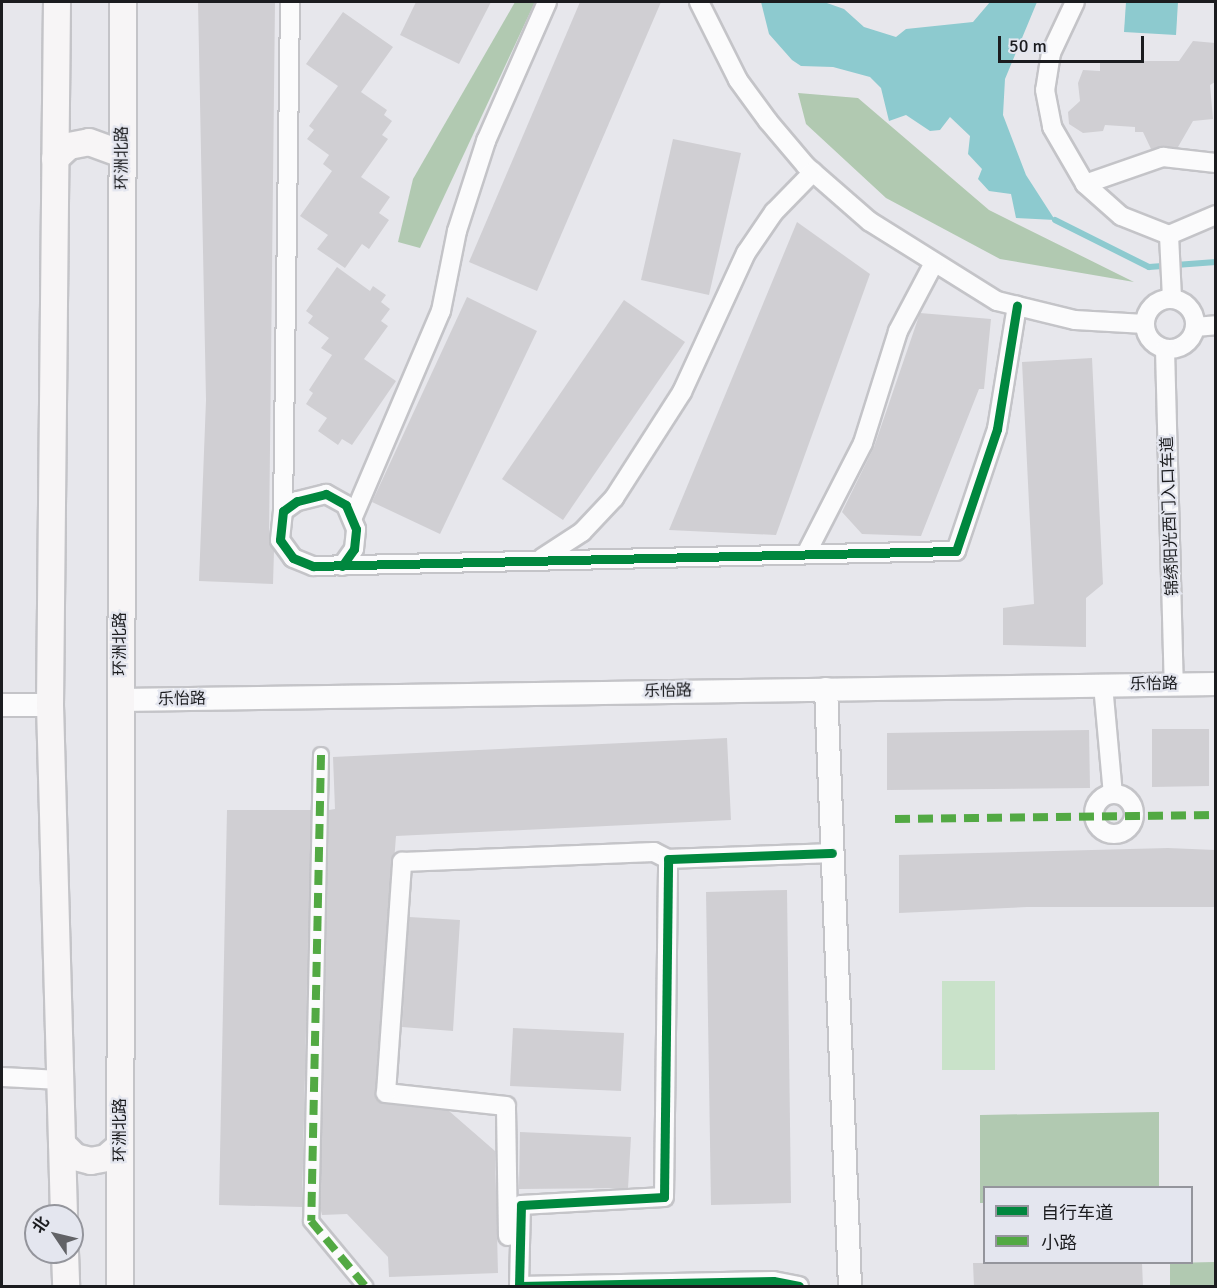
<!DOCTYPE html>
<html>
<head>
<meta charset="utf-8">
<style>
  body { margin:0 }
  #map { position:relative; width:1217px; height:1288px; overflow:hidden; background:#e7e7ec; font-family:Signika,"Noto Sans SC",sans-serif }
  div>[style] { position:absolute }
  .green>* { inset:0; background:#c9e2c9 }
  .forest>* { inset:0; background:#b1c9b1 }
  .water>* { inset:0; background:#8dcacf }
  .stream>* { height:6px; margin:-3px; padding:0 3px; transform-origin:3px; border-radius:3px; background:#8dcacf }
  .building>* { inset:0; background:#d0cfd3 }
  .roads { filter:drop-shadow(2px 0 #c4c4c8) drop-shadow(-2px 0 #c4c4c8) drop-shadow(0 2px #c4c4c8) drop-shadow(0 -2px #c4c4c8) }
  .pedestrian>* { height:14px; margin:-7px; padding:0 7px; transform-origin:7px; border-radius:7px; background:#fbfbfc }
  .minor>* { height:18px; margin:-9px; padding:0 9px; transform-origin:9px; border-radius:9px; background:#fbfbfc }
  .minor>.ring { margin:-9px; padding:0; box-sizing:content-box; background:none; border:18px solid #fbfbfc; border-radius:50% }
  .tertiary>* { height:22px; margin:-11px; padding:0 11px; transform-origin:11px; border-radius:11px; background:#fbfbfc }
  .secondary>* { height:26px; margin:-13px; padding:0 13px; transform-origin:13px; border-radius:13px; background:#f7f5f6 }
  .quiet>* { height:8px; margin-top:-4px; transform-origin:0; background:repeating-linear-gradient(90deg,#52a943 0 15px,transparent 0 23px) }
  .cycleway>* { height:9px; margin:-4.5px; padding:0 4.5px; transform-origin:4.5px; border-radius:4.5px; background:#00873e }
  span { translate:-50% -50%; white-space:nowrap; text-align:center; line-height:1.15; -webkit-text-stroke:4.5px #e4e6ef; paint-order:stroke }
  .street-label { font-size:16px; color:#1b1c1f }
  .frame { position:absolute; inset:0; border:3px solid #1b1c1f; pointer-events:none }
  .legend { position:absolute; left:983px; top:1186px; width:210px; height:78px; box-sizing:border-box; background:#e4e6ef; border:2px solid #94959c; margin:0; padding:8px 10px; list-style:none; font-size:18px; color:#1b1c1f }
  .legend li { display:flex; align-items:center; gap:12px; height:30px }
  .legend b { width:30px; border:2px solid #94959c }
  .north { position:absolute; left:24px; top:1204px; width:60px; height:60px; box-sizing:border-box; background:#e4e6ef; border:2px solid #94959c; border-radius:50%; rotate:305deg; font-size:16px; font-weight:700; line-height:24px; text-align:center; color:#1b1c1f }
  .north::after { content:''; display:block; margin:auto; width:21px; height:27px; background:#626367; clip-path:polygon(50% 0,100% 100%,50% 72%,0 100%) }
  .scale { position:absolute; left:998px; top:36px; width:146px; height:27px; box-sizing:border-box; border:3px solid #1b1c1f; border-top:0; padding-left:8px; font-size:18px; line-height:21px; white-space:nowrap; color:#1b1c1f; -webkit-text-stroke:4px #e4e6ef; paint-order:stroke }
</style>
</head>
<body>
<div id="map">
  <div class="green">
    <div style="clip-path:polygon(942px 981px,995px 981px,995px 1070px,942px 1070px)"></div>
  </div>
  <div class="forest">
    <div style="clip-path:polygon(515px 2px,535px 2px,420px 248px,398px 242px,413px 179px)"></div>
    <div style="clip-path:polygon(798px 93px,858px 98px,989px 210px,1134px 282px,1000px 259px,886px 198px,806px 124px)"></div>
    <div style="clip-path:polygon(1159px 1112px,1159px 1187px,984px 1188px,984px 1203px,980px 1203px,980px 1115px)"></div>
    <div style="clip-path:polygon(1214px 1262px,1215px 1286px,1170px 1286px,1170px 1263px)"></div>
  </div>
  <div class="water">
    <div style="clip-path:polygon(761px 2px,824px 2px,844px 9px,864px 27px,896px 37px,906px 29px,973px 22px,990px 2px,1037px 2px,1005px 79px,1003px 115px,1026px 175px,1055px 220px,1016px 218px,1011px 194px,989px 191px,978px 179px,982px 169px,968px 154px,970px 136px,950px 117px,940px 130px,930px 131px,906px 115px,889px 121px,881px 88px,870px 77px,833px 67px,801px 66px,792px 60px,769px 34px)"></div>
    <div style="clip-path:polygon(1126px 2px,1178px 2px,1176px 35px,1124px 32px)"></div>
  </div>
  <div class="stream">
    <div style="left:1055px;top:220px;width:105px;rotate:26.6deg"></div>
    <div style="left:1149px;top:267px;width:67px;rotate:-4.3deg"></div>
  </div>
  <div class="building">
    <div style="clip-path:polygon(198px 2px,275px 2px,269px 539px,274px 551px,273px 584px,199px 581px,206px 400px)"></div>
    <div style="clip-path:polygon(416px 2px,491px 2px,459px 64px,400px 35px)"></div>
    <div style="clip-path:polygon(580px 2px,661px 2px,537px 291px,469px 262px)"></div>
    <div style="clip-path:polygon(343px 12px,393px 47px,361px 92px,387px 110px,384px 115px,392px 121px,382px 135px,388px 139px,361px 177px,390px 197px,379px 213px,389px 220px,369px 249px,362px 244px,345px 268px,317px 249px,328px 235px,300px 216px,332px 171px,323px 164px,329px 155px,307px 139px,314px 130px,309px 126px,338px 86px,306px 64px)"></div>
    <div style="clip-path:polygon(1193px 41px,1215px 43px,1215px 82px,1210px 85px,1213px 119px,1193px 121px,1178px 147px,1151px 149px,1143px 132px,1135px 132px,1135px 127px,1105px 125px,1103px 131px,1083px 133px,1069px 124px,1068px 112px,1080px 101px,1078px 83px,1083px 70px,1100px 71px,1100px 61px,1179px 61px)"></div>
    <div style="clip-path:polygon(673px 139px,741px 153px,709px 295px,641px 280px)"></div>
    <div style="clip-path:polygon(797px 222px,870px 274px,776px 535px,669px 530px)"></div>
    <div style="clip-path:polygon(337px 267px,370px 291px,373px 286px,386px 295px,381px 302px,390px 309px,381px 321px,388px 326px,364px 359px,396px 381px,352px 445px,342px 439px,338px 445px,318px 431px,327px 418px,306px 404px,313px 393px,309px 390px,332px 355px,321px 348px,329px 338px,308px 323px,313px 316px,306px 311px)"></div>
    <div style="clip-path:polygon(467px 297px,537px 331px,440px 534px,372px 502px)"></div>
    <div style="clip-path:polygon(624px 300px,685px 342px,563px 520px,502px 479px)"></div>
    <div style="clip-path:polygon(920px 313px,991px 319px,984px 389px,979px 389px,921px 536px,862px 534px,842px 512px,874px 447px)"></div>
    <div style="clip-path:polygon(1092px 358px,1103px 584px,1086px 598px,1086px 647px,1003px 645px,1003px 608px,1034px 604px,1022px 362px)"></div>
    <div style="clip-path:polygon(1152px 729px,1209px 729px,1209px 786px,1152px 787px)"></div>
    <div style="clip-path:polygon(1089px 730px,1090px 788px,887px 790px,887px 733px)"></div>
    <div style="clip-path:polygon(727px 738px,731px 820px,396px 836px,376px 1097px,385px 1104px,449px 1111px,495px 1151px,498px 1273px,389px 1277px,388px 1257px,347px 1214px,322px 1215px,320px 1207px,329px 810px,335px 809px,333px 757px)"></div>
    <div style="clip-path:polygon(227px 810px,311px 810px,302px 1207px,219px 1205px)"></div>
    <div style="clip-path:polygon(1168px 848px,1215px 850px,1215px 907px,1027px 907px,899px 913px,899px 855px)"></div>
    <div style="clip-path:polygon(787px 890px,791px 1203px,711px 1205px,706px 892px)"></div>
    <div style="clip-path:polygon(409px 917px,460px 920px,453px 1031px,402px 1027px)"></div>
    <div style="clip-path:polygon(513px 1028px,624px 1033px,621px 1091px,510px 1086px)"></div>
    <div style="clip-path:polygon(520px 1132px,631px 1137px,628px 1188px,519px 1189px)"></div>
    <div style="clip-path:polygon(973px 1263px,1142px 1263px,1143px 1287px,974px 1287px)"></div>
  </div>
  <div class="roads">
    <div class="pedestrian">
      <div style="left:321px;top:755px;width:466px;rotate:91.2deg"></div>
      <div style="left:311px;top:1221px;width:85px;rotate:50.3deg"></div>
    </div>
    <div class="minor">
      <div style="left:699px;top:2px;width:87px;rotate:63.4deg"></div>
      <div style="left:738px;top:80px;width:51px;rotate:53.8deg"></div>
      <div style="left:768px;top:121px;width:59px;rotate:49.8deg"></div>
      <div style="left:806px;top:166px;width:84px;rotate:41.1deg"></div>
      <div style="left:869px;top:221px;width:151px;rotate:32deg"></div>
      <div style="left:997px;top:301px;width:80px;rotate:13.7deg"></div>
      <div style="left:1075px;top:320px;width:70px;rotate:3.3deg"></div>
      <div style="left:1075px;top:2px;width:56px;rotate:115.2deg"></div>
      <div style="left:1051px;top:53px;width:37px;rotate:99deg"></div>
      <div style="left:1045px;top:90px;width:38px;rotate:79deg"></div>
      <div style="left:1052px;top:127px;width:66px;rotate:59.9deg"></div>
      <div style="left:1085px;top:184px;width:48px;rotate:41.6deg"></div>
      <div style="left:1121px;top:216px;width:52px;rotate:21.6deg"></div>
      <div style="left:1169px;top:235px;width:51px;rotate:-23.1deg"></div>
      <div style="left:1085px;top:184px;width:83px;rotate:-19.1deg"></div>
      <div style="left:1163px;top:157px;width:53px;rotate:6.5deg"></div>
      <div style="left:1169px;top:235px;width:64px;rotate:87.3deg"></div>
      <div class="ring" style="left:1145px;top:299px;width:32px;height:32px"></div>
      <div style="left:1195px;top:327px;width:21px;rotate:-5deg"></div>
      <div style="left:1165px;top:349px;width:335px;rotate:88.5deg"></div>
      <div style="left:283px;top:511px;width:509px;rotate:-89.21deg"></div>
      <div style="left:353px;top:517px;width:224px;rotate:-66.9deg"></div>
      <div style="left:441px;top:311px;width:82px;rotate:-78.7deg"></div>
      <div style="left:457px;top:231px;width:95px;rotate:-72.1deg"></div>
      <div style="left:486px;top:141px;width:152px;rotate:-66.3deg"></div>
      <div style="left:806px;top:554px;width:125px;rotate:-62.8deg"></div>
      <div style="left:863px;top:443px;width:117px;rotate:-72.6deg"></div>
      <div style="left:898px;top:331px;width:77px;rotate:-62.1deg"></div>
      <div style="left:542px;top:558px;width:48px;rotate:-33deg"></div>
      <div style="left:582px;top:532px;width:47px;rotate:-46.7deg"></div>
      <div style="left:614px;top:498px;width:126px;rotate:-57.3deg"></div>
      <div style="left:682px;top:392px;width:153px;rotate:-65.3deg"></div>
      <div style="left:746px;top:253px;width:50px;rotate:-55.7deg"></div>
      <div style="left:774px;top:212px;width:56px;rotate:-45.7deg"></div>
      <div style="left:342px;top:566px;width:21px;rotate:-55deg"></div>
      <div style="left:354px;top:549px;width:20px;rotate:-84deg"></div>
      <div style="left:356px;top:529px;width:26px;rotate:-113deg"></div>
      <div style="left:346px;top:505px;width:23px;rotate:-151deg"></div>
      <div style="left:326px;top:494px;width:30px;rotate:166deg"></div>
      <div style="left:297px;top:501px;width:17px;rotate:144deg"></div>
      <div style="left:283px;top:511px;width:29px;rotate:96deg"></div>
      <div style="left:280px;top:540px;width:22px;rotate:54deg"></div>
      <div style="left:293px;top:558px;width:22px;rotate:22deg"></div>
      <div style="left:313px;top:566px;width:643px;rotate:-1.34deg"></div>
      <div style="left:956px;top:551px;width:129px;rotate:-71.4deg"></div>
      <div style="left:997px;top:429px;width:125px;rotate:-80.8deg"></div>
      <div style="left:1103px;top:685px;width:109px;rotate:84.8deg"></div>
      <div class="ring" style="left:1094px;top:794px;width:22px;height:22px"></div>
      <div style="left:2px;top:1077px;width:59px;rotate:2.9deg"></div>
      <div style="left:508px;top:1236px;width:130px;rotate:-90.9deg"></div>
      <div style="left:506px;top:1106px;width:121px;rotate:-173.8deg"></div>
      <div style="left:386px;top:1093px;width:232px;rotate:-86deg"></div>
      <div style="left:402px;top:862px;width:252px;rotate:-2.3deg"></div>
      <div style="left:654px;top:852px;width:16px;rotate:27deg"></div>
      <div style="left:799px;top:1286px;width:26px;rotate:-169deg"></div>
      <div style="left:773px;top:1281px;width:254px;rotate:178.9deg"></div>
      <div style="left:519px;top:1286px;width:81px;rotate:-88.6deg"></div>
      <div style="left:521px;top:1205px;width:143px;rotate:-3.2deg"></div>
      <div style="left:664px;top:1197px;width:338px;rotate:-89.3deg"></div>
      <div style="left:668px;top:859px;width:164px;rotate:-2.1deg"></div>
    </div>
    <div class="tertiary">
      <div style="left:826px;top:689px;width:597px;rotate:87.7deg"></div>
      <div style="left:120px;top:700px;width:1096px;rotate:-0.84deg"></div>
      <div style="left:2px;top:705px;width:48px"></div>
    </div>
    <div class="secondary">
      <div style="left:57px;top:2px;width:703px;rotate:90.57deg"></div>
      <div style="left:50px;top:705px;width:511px;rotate:88.43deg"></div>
      <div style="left:55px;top:159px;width:19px;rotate:-43deg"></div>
      <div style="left:69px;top:146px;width:20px;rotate:-11deg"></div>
      <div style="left:89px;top:142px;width:35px;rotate:20deg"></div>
      <div style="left:62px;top:1144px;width:18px;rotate:45deg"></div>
      <div style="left:75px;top:1157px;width:16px;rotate:14deg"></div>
      <div style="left:91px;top:1161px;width:15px;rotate:-11deg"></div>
      <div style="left:106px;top:1158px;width:18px;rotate:-41deg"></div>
      <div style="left:65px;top:1252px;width:34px;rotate:88deg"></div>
      <div style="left:120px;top:1286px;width:1284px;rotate:-89.87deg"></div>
    </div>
  </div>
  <div class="quiet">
    <div style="left:321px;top:755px;width:466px;rotate:91.2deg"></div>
    <div style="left:311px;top:1221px;width:85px;rotate:50.3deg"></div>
    <div style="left:895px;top:819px;width:321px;rotate:-0.7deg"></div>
  </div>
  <div class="cycleway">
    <div style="left:342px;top:566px;width:21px;rotate:-55deg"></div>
    <div style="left:354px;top:549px;width:20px;rotate:-84deg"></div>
    <div style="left:356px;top:529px;width:26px;rotate:-113deg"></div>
    <div style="left:346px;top:505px;width:23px;rotate:-151deg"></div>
    <div style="left:326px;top:494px;width:30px;rotate:166deg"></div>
    <div style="left:297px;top:501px;width:17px;rotate:144deg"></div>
    <div style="left:283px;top:511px;width:29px;rotate:96deg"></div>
    <div style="left:280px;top:540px;width:22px;rotate:54deg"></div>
    <div style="left:293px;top:558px;width:22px;rotate:22deg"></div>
    <div style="left:313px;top:566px;width:643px;rotate:-1.34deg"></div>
    <div style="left:956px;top:551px;width:129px;rotate:-71.4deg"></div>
    <div style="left:997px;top:429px;width:125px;rotate:-80.8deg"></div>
    <div style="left:799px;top:1286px;width:26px;rotate:-169deg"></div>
    <div style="left:773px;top:1281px;width:254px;rotate:178.9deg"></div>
    <div style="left:519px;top:1286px;width:81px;rotate:-88.6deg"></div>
    <div style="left:521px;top:1205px;width:143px;rotate:-3.2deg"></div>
    <div style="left:664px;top:1197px;width:338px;rotate:-89.3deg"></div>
    <div style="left:668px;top:859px;width:164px;rotate:-2.1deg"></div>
  </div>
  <div class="street-label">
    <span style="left:122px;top:158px;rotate:-90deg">环洲北路</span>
    <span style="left:1170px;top:516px;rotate:-92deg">锦绣阳光西门入口车道</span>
    <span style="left:120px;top:644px;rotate:-90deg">环洲北路</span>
    <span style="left:1154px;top:684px;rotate:-1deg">乐怡路</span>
    <span style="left:668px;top:691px;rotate:-1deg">乐怡路</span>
    <span style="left:182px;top:699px;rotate:-1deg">乐怡路</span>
    <span style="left:120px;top:1130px;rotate:-90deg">环洲北路</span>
  </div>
  <div class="frame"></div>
  <ul class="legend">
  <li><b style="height:8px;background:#00873e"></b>自行车道</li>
  <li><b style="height:8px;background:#52a943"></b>小路</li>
  </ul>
  <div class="north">北</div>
  <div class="scale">50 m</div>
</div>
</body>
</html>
